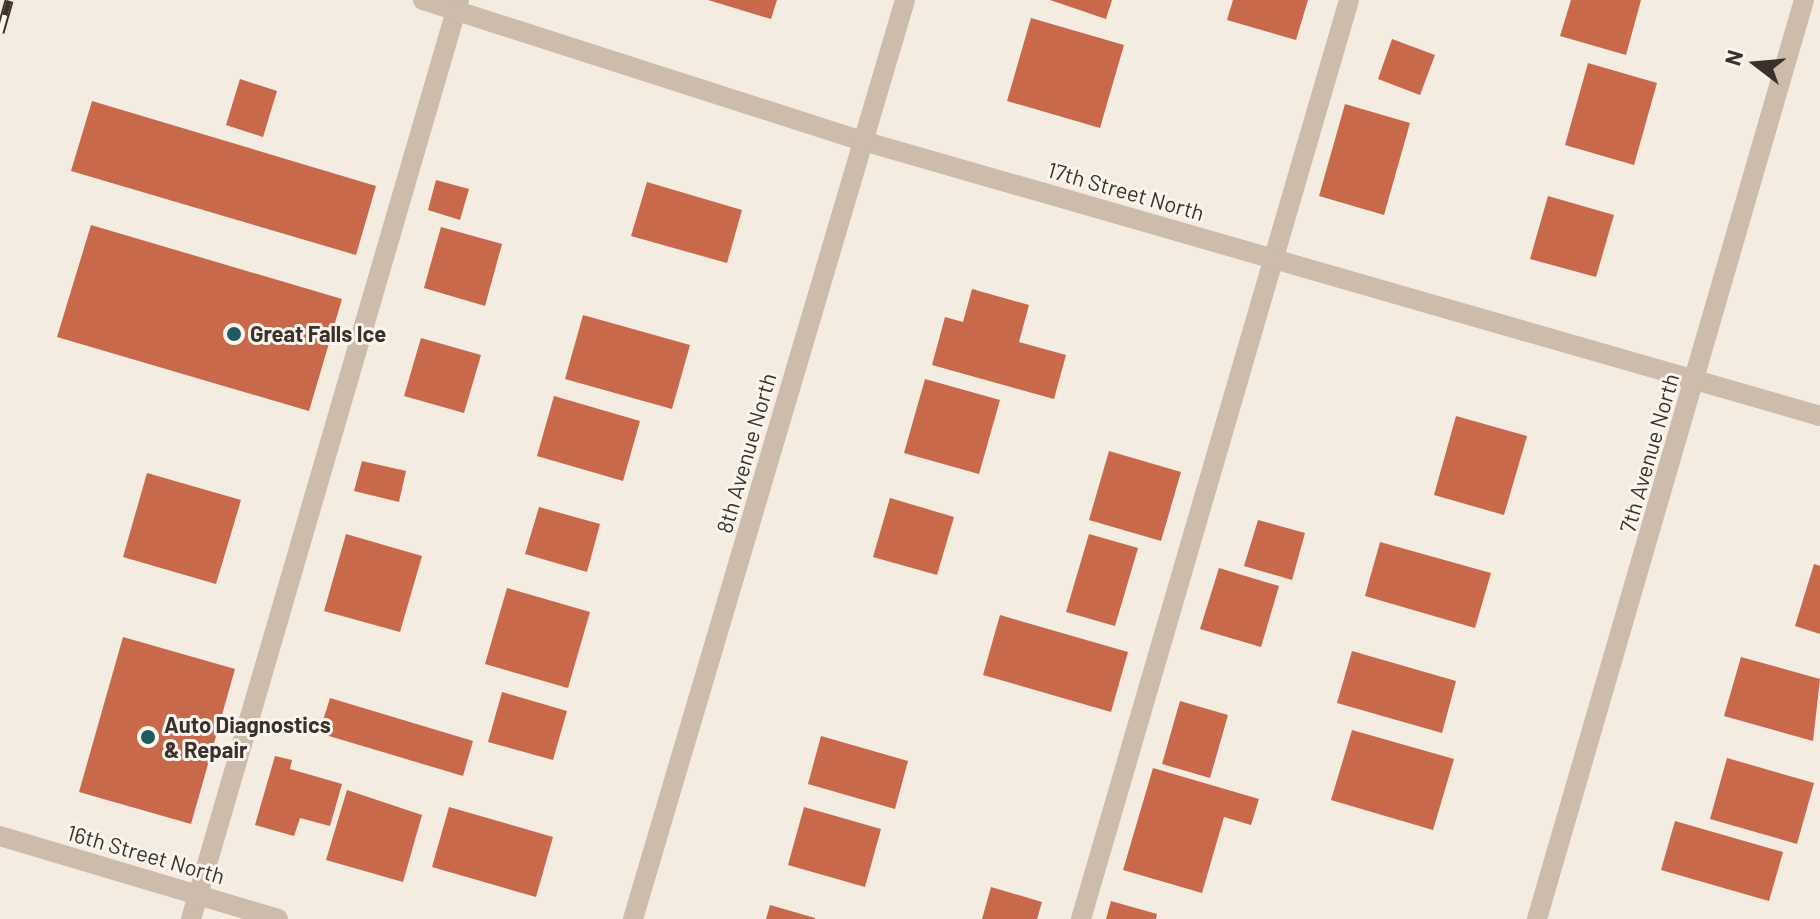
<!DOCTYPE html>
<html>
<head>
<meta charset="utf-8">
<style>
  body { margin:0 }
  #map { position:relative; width:1820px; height:919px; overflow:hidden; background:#f4ebe1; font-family:Barlow,sans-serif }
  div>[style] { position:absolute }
  .building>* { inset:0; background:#c8694b }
  .service>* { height:20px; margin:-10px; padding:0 10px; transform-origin:10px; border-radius:10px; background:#cdbbac }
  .minor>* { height:20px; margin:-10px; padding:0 10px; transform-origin:10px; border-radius:10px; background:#cdbbac }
  .tertiary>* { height:20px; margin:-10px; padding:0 10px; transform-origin:10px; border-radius:10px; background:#cdbbac }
  .rail>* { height:9px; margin-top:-4.5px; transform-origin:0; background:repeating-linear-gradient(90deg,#fbf5ee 0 18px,#3b302b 0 36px); box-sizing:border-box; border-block:2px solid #3b302b }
  .dots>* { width:22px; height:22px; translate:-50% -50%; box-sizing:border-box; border:4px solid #fbf5ee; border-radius:50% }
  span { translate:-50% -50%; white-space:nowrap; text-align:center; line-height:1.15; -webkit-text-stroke:6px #fbf5ee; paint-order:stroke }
  .street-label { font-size:22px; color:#3b302b }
  .poi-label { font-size:22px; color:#3b302b; font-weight:700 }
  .left { translate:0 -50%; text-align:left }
  .north { position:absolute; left:1716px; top:24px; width:80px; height:80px; -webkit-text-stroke:6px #fbf5ee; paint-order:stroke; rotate:286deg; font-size:22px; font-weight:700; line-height:32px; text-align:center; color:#3b302b }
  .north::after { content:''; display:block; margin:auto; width:28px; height:36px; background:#3b302b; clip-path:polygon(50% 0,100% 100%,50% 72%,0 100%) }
</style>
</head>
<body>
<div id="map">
  <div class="building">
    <div style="clip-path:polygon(708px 0,777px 0,771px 19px)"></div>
    <div style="clip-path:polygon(1050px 0,1112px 0,1106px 19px)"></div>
    <div style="clip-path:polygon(1233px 0,1308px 0,1296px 40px,1227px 20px)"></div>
    <div style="clip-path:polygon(1571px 0,1641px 0,1626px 55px,1560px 36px)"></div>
    <div style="clip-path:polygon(1031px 18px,1124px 45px,1100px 128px,1007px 101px)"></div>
    <div style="clip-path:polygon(1392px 39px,1435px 55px,1420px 95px,1378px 79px)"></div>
    <div style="clip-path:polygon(1588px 63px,1657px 83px,1634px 165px,1565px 145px)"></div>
    <div style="clip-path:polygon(240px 79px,277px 91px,263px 137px,226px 125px)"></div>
    <div style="clip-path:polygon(92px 101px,376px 186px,356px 255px,71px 171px)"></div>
    <div style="clip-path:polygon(1345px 104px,1410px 123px,1384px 215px,1319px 196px)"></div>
    <div style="clip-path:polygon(436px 180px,469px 189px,460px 220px,428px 210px)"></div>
    <div style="clip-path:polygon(647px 182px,742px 210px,727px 263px,631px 236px)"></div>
    <div style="clip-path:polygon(1548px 196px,1614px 215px,1596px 277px,1530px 259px)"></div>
    <div style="clip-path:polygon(91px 225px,342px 299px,309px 411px,57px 337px)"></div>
    <div style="clip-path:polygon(441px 227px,502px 244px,485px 306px,424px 288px)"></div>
    <div style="clip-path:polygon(972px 289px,1029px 305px,1019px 342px,1066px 355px,1054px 399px,932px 365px,945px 317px,963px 322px)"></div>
    <div style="clip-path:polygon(583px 315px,690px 345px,672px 409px,565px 379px)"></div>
    <div style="clip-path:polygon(421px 338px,481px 355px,464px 413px,404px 396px)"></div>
    <div style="clip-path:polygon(925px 379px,1000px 400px,979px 474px,904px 453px)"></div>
    <div style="clip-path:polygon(554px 396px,640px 421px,623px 481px,537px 456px)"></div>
    <div style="clip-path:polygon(1456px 416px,1527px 436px,1504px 515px,1434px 495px)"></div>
    <div style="clip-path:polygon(1109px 451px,1181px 472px,1161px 541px,1089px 520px)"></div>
    <div style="clip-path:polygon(362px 461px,406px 471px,399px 502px,354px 491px)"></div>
    <div style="clip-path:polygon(147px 473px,241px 500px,216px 584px,123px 557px)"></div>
    <div style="clip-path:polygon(890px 498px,954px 517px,937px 575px,873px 557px)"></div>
    <div style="clip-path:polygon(539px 507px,600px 524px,587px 572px,525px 554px)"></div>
    <div style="clip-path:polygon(1258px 520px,1305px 533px,1292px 580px,1244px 566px)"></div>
    <div style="clip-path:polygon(346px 534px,422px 556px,400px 632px,324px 611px)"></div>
    <div style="clip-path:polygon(1089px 534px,1138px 548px,1115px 626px,1066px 612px)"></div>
    <div style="clip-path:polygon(1380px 542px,1491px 573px,1475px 628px,1365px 596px)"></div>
    <div style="clip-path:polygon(1814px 564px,1820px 566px,1820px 634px,1795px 626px)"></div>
    <div style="clip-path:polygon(1219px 568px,1279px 586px,1261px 647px,1200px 629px)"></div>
    <div style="clip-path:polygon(507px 588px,590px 612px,568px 688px,485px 664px)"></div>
    <div style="clip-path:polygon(1000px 615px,1128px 652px,1111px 712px,983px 675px)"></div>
    <div style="clip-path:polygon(123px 637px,235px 669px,191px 824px,79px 792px)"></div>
    <div style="clip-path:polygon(1352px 651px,1456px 681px,1442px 733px,1337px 703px)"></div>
    <div style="clip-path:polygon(1741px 657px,1820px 679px,1813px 741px,1724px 716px)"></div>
    <div style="clip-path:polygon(502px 692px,567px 711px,553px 760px,488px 742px)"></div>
    <div style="clip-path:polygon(330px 698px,473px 741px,463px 776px,319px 733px)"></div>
    <div style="clip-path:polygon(1180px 701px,1228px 715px,1210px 778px,1162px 764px)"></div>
    <div style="clip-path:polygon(1352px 730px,1454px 759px,1433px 830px,1331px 800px)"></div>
    <div style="clip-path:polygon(821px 736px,908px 761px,895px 809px,808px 784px)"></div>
    <div style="clip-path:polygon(275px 756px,292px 760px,290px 769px,342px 784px,330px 826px,300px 818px,294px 836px,255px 825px)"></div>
    <div style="clip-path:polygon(1727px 758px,1814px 783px,1797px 844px,1710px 819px)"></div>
    <div style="clip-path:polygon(1153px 768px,1259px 799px,1251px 825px,1224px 817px,1202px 893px,1123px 870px)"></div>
    <div style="clip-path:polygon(347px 790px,422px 815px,403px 882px,326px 860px)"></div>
    <div style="clip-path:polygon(449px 807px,553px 837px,536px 897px,432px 867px)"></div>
    <div style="clip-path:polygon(804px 807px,881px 829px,865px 887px,788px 865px)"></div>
    <div style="clip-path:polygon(1675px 821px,1783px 852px,1769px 901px,1661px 870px)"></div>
    <div style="clip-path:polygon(991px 887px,1042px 902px,1037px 919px,982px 919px)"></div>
    <div style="clip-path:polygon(1111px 901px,1157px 914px,1156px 919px,1106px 919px)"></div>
    <div style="clip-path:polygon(770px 905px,815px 918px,815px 919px,766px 919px)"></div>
  </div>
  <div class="service">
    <div style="left:191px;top:919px;width:957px;rotate:-73.74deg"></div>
    <div style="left:1081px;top:919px;width:957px;rotate:-73.74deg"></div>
  </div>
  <div class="minor">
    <div style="left:423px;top:0;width:462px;rotate:17.8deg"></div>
    <div style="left:863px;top:141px;width:996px;rotate:16.03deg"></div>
    <div style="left:0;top:836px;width:290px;rotate:16.6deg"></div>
    <div style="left:1537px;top:919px;width:957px;rotate:-73.8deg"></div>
  </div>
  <div class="tertiary">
    <div style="left:633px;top:919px;width:958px;rotate:-73.51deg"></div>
  </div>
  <div class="rail">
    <div style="left:0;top:32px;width:33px;rotate:-74deg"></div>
  </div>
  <div class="dots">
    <div style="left:234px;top:334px;background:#1f5a5e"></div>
    <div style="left:148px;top:737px;background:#1f5a5e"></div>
  </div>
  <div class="street-label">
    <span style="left:1126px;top:191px;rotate:16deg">17th Street North</span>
    <span style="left:746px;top:453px;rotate:-74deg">8th Avenue North</span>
    <span style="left:1649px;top:453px;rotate:-74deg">7th Avenue North</span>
    <span style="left:146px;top:854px;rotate:16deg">16th Street North</span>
  </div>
  <div class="poi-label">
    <span class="left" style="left:250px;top:334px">Great Falls Ice</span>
    <span class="left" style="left:164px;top:737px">Auto Diagnostics<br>&amp; Repair</span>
  </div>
  <div class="north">N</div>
</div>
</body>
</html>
